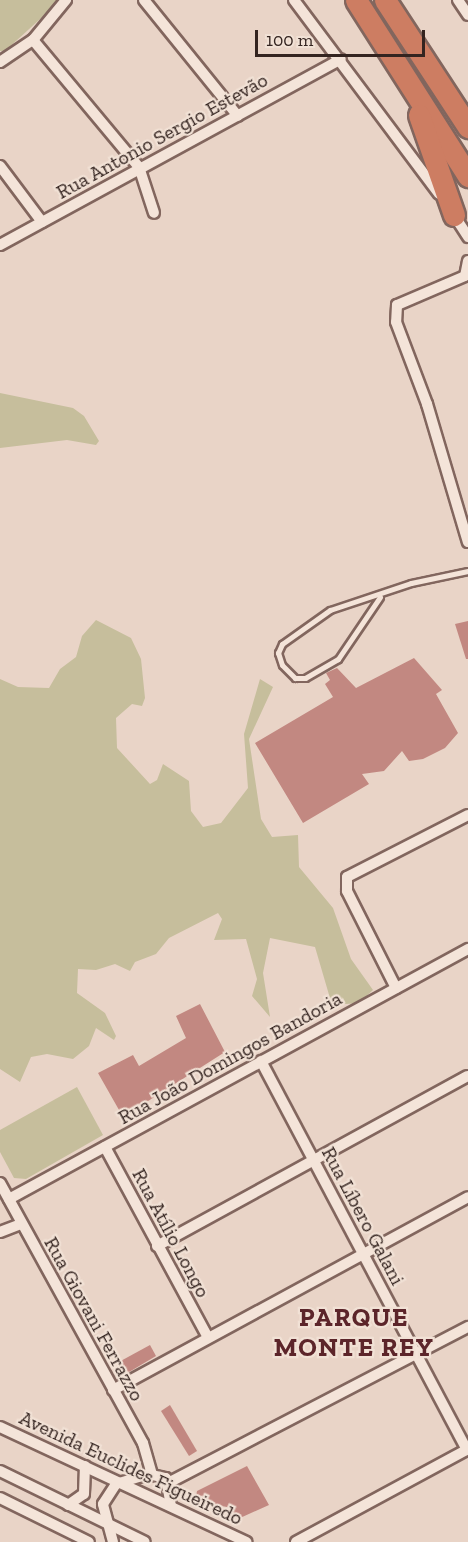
<!DOCTYPE html>
<html>
<head>
<meta charset="utf-8">
<style>
  body { margin:0 }
  #map { position:relative; width:468px; height:1542px; overflow:hidden; background:#e9d4c7; font-family:"Zilla Slab",serif }
  div>[style] { position:absolute }
  .green>* { inset:0; background:#c6be9c }
  .building>* { inset:0; background:#c28881 }
  .roads { filter:drop-shadow(2px 0 #82665e) drop-shadow(-2px 0 #82665e) drop-shadow(0 2px #82665e) drop-shadow(0 -2px #82665e) }
  .lane>* { height:5px; margin:-2.5px; padding:0 2.5px; transform-origin:2.5px; border-radius:2.5px; background:#f4e4d9 }
  .street>* { height:10px; margin:-5px; padding:0 5px; transform-origin:5px; border-radius:5px; background:#f4e4d9 }
  .highway>* { height:21px; margin:-10.5px; padding:0 10.5px; transform-origin:10.5px; border-radius:10.5px; background:#cd7d62 }
  span { translate:-50% -50%; white-space:nowrap; text-align:center; line-height:1.15; -webkit-text-stroke:4.5px #f1e1d5; paint-order:stroke }
  .street-label { font-size:20px; color:#342420 }
  .district-label { font-size:26px; color:#5c252a; font-weight:700; letter-spacing:1.5px }
  .scale { position:absolute; left:255px; top:30px; width:170px; height:27px; box-sizing:border-box; border:3px solid #342420; border-top:0; padding-left:8px; font-size:18px; line-height:21px; white-space:nowrap; color:#342420; -webkit-text-stroke:4px #f1e1d5; paint-order:stroke }
</style>
</head>
<body>
<div id="map">
  <div class="green">
    <div style="clip-path:polygon(0 0,61px 0,5px 51px,0 51px)"></div>
    <div style="clip-path:polygon(0 393px,73px 408px,84px 416px,99px 441px,96px 445px,67px 440px,0 448px)"></div>
    <div style="clip-path:polygon(96px 620px,131px 638px,141px 659px,145px 698px,142px 706px,132px 704px,116px 718px,117px 748px,150px 784px,157px 780px,163px 764px,189px 781px,191px 811px,203px 827px,221px 823px,248px 788px,244px 734px,260px 679px,273px 687px,249px 739px,261px 819px,272px 837px,298px 835px,299px 867px,333px 908px,351px 959px,373px 990px,359px 1003px,332px 1005px,315px 947px,270px 938px,263px 973px,270px 1017px,252px 996px,257px 979px,246px 939px,214px 940px,222px 919px,218px 913px,169px 938px,156px 954px,135px 962px,130px 971px,115px 964px,96px 970px,78px 969px,77px 993px,105px 1013px,116px 1036px,114px 1040px,96px 1028px,89px 1046px,73px 1059px,47px 1054px,31px 1057px,20px 1082px,0 1069px,0 679px,18px 687px,49px 688px,60px 669px,76px 657px,82px 636px)"></div>
    <div style="clip-path:polygon(77px 1087px,103px 1135px,26px 1179px,14px 1178px,0 1152px,0 1130px)"></div>
  </div>
  <div class="building">
    <div style="clip-path:polygon(468px 621px,468px 659px,466px 659px,455px 624px)"></div>
    <div style="clip-path:polygon(414px 658px,442px 690px,436px 694px,458px 733px,445px 748px,423px 759px,409px 761px,402px 751px,384px 771px,362px 774px,369px 784px,303px 823px,255px 743px,333px 697px,325px 684px,330px 680px,326px 673px,337px 668px,356px 688px)"></div>
    <div style="clip-path:polygon(200px 1004px,225px 1052px,123px 1117px,98px 1073px,133px 1055px,139px 1066px,186px 1038px,176px 1016px)"></div>
    <div style="clip-path:polygon(150px 1345px,156px 1356px,124px 1375px,117px 1363px)"></div>
    <div style="clip-path:polygon(170px 1405px,197px 1451px,189px 1456px,161px 1411px)"></div>
    <div style="clip-path:polygon(247px 1466px,269px 1505px,240px 1518px,227px 1507px,195px 1501px,197px 1491px)"></div>
  </div>
  <div class="roads">
    <div class="lane">
      <div style="left:380px;top:597px;width:75px;rotate:124.1deg"></div>
      <div style="left:338px;top:659px;width:38px;rotate:150deg"></div>
      <div style="left:305px;top:678px;width:10px;rotate:180deg"></div>
      <div style="left:295px;top:678px;width:18px;rotate:-135deg"></div>
      <div style="left:282px;top:665px;width:13px;rotate:-108deg"></div>
      <div style="left:278px;top:653px;width:10px;rotate:-66deg"></div>
      <div style="left:282px;top:644px;width:59px;rotate:-35.3deg"></div>
      <div style="left:330px;top:610px;width:85px;rotate:-18.4deg"></div>
      <div style="left:411px;top:583px;width:58px;rotate:-11.9deg"></div>
    </div>
    <div class="street">
      <div style="left:144px;top:0;width:149px;rotate:51deg"></div>
      <div style="left:294px;top:0;width:242px;rotate:53.2deg"></div>
      <div style="left:458px;top:0;width:18px;rotate:56deg"></div>
      <div style="left:33px;top:40px;width:165px;rotate:50.2deg"></div>
      <div style="left:139px;top:167px;width:48px;rotate:71.9deg"></div>
      <div style="left:0;top:62px;width:40px;rotate:-34deg"></div>
      <div style="left:33px;top:40px;width:52px;rotate:-50.5deg"></div>
      <div style="left:0;top:166px;width:70px;rotate:53.1deg"></div>
      <div style="left:452px;top:212px;width:30px;rotate:57deg"></div>
      <div style="left:0;top:245px;width:388px;rotate:-28.6deg"></div>
      <div style="left:468px;top:261px;width:15px;rotate:101deg"></div>
      <div style="left:465px;top:276px;width:74px;rotate:156.9deg"></div>
      <div style="left:397px;top:305px;width:17px;rotate:93deg"></div>
      <div style="left:396px;top:322px;width:88px;rotate:69.3deg"></div>
      <div style="left:427px;top:404px;width:144px;rotate:73.5deg"></div>
      <div style="left:396px;top:988px;width:109px;rotate:-116.8deg"></div>
      <div style="left:347px;top:891px;width:14px;rotate:-90deg"></div>
      <div style="left:347px;top:877px;width:136px;rotate:-27.1deg"></div>
      <div style="left:261px;top:1061px;width:440px;rotate:62.1deg"></div>
      <div style="left:105px;top:1147px;width:215px;rotate:61.6deg"></div>
      <div style="left:0;top:1183px;width:297px;rotate:61.2deg"></div>
      <div style="left:143px;top:1443px;width:32px;rotate:74deg"></div>
      <div style="left:9px;top:1199px;width:523px;rotate:-28.58deg"></div>
      <div style="left:0;top:1232px;width:22px;rotate:-21deg"></div>
      <div style="left:157px;top:1246px;width:354px;rotate:-28.7deg"></div>
      <div style="left:113px;top:1390px;width:404px;rotate:-28.5deg"></div>
      <div style="left:0;top:1427px;width:272px;rotate:25deg"></div>
      <div style="left:0;top:1471px;width:161px;rotate:26.1deg"></div>
      <div style="left:170px;top:1482px;width:336px;rotate:-27.5deg"></div>
      <div style="left:0;top:1498px;width:99px;rotate:26.3deg"></div>
      <div style="left:68px;top:1505px;width:19px;rotate:-35deg"></div>
      <div style="left:84px;top:1494px;width:28px;rotate:-88deg"></div>
      <div style="left:113px;top:1542px;width:39px;rotate:-105deg"></div>
      <div style="left:103px;top:1504px;width:24px;rotate:-57deg"></div>
      <div style="left:116px;top:1484px;width:34px;rotate:-17deg"></div>
      <div style="left:148px;top:1474px;width:18px;rotate:13deg"></div>
      <div style="left:166px;top:1478px;width:27px;rotate:80deg"></div>
      <div style="left:296px;top:1542px;width:196px;rotate:-28.4deg"></div>
    </div>
    <div class="highway">
      <div style="left:356px;top:0;width:209px;rotate:57.5deg"></div>
      <div style="left:385px;top:0;width:152px;rotate:56.8deg"></div>
      <div style="left:419px;top:115px;width:106px;rotate:70.7deg"></div>
    </div>
  </div>
  <div class="street-label">
    <span style="left:162px;top:136px;rotate:-29deg">Rua Antonio Sergio Estevão</span>
    <span style="left:230px;top:1058px;rotate:-29deg">Rua João Domingos Bandoria</span>
    <span style="left:363px;top:1216px;rotate:62deg">Rua Líbero Galani</span>
    <span style="left:171px;top:1233px;rotate:62deg">Rua Atílio Longo</span>
    <span style="left:94px;top:1319px;rotate:61deg">Rua Giovani Ferrazzo</span>
    <span style="left:131px;top:1468px;rotate:25deg">Avenida Euclides Figueiredo</span>
  </div>
  <div class="district-label">
    <span style="left:354px;top:1333px">PARQUE<br>MONTE REY</span>
  </div>
  <div class="scale">100 m</div>
</div>
</body>
</html>
